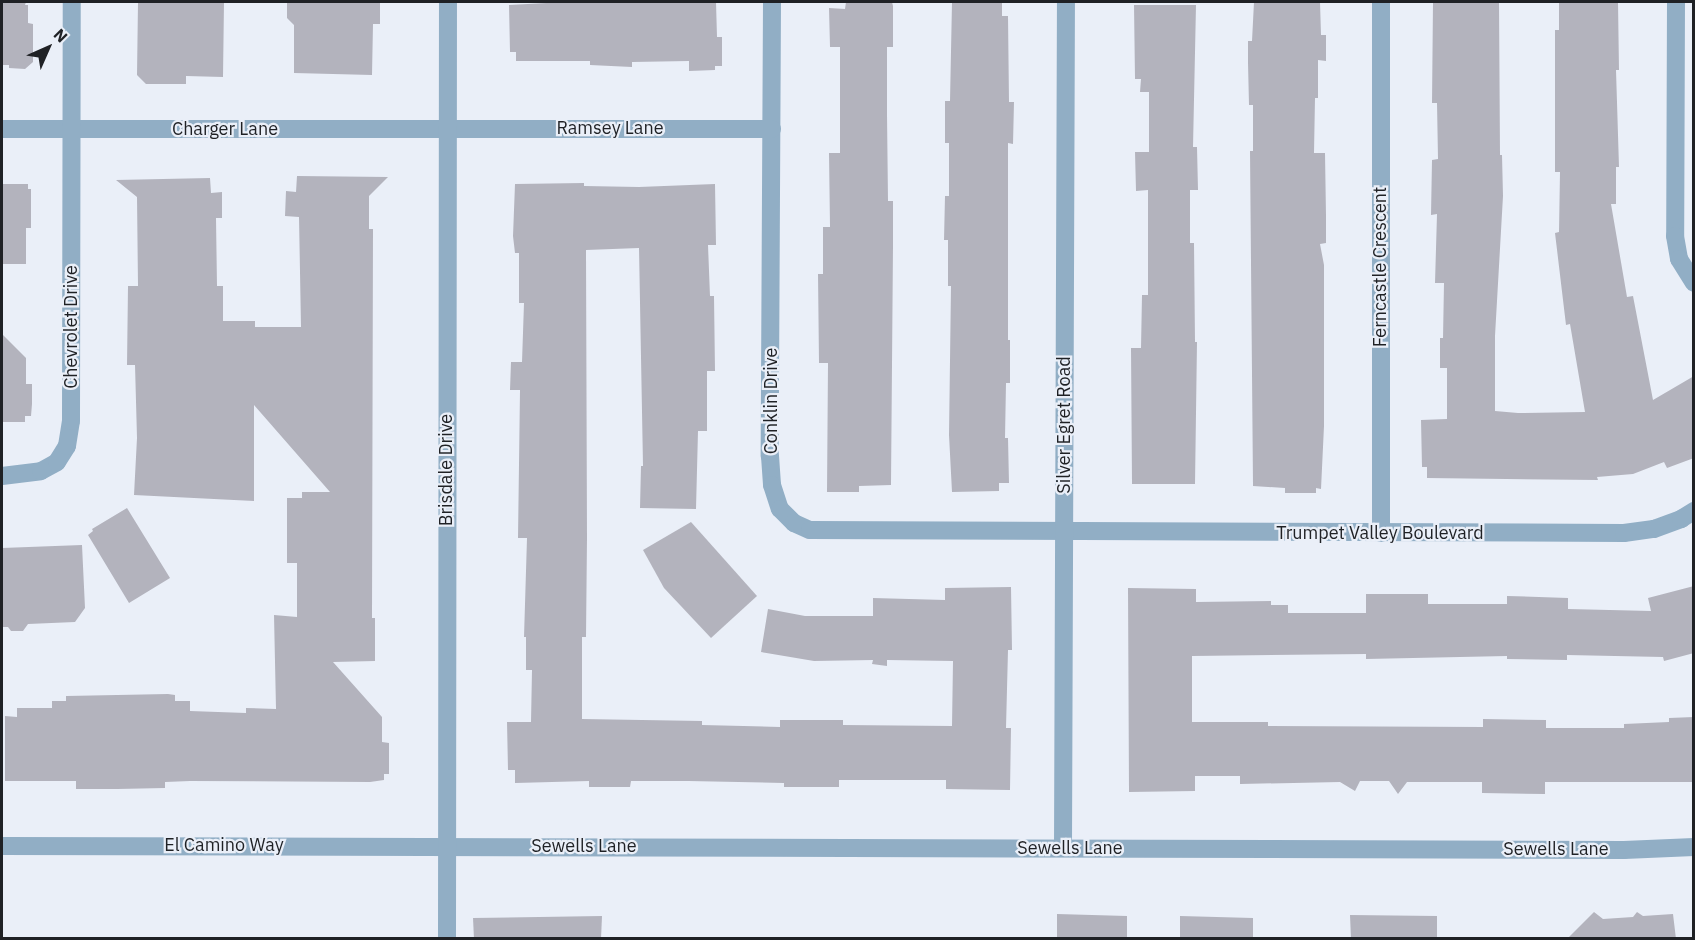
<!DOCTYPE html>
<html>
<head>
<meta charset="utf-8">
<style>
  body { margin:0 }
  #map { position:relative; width:1695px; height:940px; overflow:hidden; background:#eaeff8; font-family:"IBM Plex Sans",sans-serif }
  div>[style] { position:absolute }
  .building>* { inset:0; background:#b3b3bd }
  .minor>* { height:18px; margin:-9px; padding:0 9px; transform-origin:9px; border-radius:9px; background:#91aec5 }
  span { translate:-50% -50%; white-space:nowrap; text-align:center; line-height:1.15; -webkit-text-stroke:4.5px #eaeff8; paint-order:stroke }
  .street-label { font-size:18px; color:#1f2125 }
  .frame { position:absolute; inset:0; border:3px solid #1f2125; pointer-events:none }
  .north { position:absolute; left:18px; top:18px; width:60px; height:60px; -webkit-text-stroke:4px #eaeff8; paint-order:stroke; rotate:45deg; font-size:16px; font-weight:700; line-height:24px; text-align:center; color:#1f2125 }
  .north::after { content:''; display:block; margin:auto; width:21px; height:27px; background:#1f2125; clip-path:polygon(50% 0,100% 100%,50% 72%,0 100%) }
</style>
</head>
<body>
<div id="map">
  <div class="building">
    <div style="clip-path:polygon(2px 2px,26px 2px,25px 5px,28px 5px,28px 23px,33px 24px,33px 62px,25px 69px,9px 68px,9px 65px,2px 65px)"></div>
    <div style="clip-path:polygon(138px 2px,224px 2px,223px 77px,186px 76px,186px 84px,146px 84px,137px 75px)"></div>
    <div style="clip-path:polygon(287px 2px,380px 2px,380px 24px,373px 24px,372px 75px,294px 73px,294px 25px,287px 18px)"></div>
    <div style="clip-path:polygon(565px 2px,716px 2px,717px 37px,722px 37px,722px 66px,715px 66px,715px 70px,689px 71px,689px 61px,632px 62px,632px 67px,590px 65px,590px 61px,516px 61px,516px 52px,510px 52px,509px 5px)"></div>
    <div style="clip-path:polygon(846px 2px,892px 2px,893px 6px,893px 47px,887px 47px,887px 114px,888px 201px,893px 201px,893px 246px,891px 485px,859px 486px,859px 492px,827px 492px,828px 363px,819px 363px,818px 274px,823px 274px,823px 227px,830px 227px,829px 153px,840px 153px,840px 47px,830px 47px,829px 8px,845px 9px)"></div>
    <div style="clip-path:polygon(952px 2px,1002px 2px,1002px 16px,1008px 16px,1009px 102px,1014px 102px,1013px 144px,1008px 143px,1008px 340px,1010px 340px,1010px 383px,1006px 383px,1005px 438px,1008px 438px,1009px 483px,999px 483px,999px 491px,952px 492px,949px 435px,951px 286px,948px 286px,948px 240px,944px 240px,945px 196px,949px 196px,949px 143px,945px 143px,945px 101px,950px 101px)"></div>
    <div style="clip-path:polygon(1254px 2px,1320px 2px,1321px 35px,1326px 35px,1326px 61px,1318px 60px,1318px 98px,1315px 98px,1314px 153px,1325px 153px,1326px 216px,1326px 243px,1320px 244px,1324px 265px,1324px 426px,1321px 489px,1316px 488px,1316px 493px,1285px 493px,1285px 488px,1253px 486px,1250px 151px,1253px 151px,1253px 105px,1249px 105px,1248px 63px,1248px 41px,1252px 41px)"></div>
    <div style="clip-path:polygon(1433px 2px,1499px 2px,1500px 155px,1502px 155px,1503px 196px,1495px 336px,1495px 411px,1518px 413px,1585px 412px,1570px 324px,1566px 325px,1555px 233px,1559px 232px,1560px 172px,1555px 172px,1555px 30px,1559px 30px,1559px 2px,1618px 2px,1619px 70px,1616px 70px,1619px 167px,1616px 167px,1616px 204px,1611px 204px,1627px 297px,1633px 296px,1653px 400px,1694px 376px,1694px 458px,1667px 468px,1664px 462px,1633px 474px,1597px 477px,1598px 480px,1427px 478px,1427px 467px,1422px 467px,1421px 420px,1447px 419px,1447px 368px,1440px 368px,1440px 338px,1443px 338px,1444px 283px,1435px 283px,1437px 214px,1431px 215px,1432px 160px,1438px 159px,1437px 103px,1432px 103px)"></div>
    <div style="clip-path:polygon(1134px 5px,1196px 5px,1193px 147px,1197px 147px,1198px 190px,1190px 190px,1190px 243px,1194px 243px,1195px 342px,1197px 342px,1195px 484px,1132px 484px,1131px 348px,1141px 348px,1142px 295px,1148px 295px,1148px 190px,1136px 191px,1135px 152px,1149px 152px,1149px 92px,1140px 92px,1141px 79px,1135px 79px)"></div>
    <div style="clip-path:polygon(297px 176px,388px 177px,369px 196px,369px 229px,373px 229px,372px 618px,375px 618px,375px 661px,333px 662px,382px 717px,382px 742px,389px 743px,389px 774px,384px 774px,384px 780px,370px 782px,190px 781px,165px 782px,165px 788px,117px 789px,76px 789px,76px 781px,5px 781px,5px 716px,17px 717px,17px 708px,52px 708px,52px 701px,66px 701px,66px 696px,168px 694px,175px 695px,175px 701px,190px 701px,190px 711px,246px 713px,246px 708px,276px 709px,274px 615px,297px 617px,297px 563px,287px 563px,287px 498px,302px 498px,302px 492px,330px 492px,254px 405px,254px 501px,134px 495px,137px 438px,135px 365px,127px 365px,128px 286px,138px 286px,137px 197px,116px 180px,210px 178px,211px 193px,222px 192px,222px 218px,216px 218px,217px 286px,223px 286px,223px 321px,255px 321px,255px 327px,301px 327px,299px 217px,285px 216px,286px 191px,296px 192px)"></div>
    <div style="clip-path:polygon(584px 183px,584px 186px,639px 187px,715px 184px,716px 245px,708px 245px,710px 296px,714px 296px,715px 371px,707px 371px,707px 431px,698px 431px,696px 509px,640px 508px,641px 466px,643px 466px,639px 248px,586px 250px,587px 538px,586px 637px,582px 637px,582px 719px,702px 721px,702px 725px,780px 727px,780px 720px,843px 720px,843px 725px,952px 726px,953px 661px,887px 660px,887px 666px,872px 664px,873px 660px,814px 661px,761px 652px,768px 609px,805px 616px,873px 616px,873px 598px,945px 600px,945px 588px,1011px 587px,1012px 650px,1008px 650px,1006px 728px,1011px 728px,1010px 790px,946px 789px,946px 780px,839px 780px,839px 787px,784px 787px,784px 783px,688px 781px,631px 781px,630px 787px,589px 787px,589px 781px,515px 783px,515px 770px,508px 770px,507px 722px,531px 722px,532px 670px,526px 670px,526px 637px,524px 637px,527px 538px,518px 538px,520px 390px,510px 390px,511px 362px,522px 362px,524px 303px,519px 303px,519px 253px,515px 253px,513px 236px,515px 184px)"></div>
    <div style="clip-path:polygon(2px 184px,28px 184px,28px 189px,31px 189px,31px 228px,26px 228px,26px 264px,2px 264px)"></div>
    <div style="clip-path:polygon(2px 334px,26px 358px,26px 384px,32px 384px,32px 404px,31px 416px,25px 416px,25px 422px,2px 422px)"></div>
    <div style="clip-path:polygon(127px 508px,170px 578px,129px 603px,88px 535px,93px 531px,92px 529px)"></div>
    <div style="clip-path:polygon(691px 522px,757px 596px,711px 638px,664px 588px,643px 550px)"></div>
    <div style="clip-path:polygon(82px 545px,85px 608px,75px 622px,28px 624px,23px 631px,11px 631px,8px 627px,2px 627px,2px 548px)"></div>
    <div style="clip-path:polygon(1694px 586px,1694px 653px,1664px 661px,1663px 657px,1567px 655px,1567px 660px,1507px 659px,1507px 656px,1366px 659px,1366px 654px,1192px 656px,1192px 722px,1268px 722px,1268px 726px,1483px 727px,1483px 719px,1546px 720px,1546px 728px,1624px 728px,1624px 724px,1669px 722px,1669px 718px,1694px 717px,1694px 782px,1545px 782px,1545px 794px,1482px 793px,1482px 782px,1407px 782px,1398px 794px,1389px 781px,1360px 781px,1355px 791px,1340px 782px,1240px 784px,1240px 776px,1195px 776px,1195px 791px,1129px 792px,1128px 588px,1196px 589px,1196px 602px,1271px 601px,1271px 605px,1288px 605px,1288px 613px,1366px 613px,1366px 594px,1428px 594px,1428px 604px,1507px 604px,1507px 596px,1568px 598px,1568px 609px,1651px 611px,1648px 598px)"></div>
    <div style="clip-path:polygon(1594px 912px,1603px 919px,1633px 917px,1637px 912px,1643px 916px,1673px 914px,1676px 939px,1567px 939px)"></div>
    <div style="clip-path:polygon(1057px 914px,1127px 916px,1127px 939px,1057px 939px)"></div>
    <div style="clip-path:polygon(1350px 915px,1437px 916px,1437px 939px,1351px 939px)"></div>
    <div style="clip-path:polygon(602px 916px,601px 939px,474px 939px,473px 918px)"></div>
    <div style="clip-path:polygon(1180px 916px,1253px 918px,1253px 939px,1180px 939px)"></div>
  </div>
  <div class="minor">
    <div style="left:772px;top:2px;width:454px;rotate:90.3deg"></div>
    <div style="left:770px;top:456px;width:29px;rotate:86deg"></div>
    <div style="left:772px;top:485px;width:25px;rotate:72deg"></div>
    <div style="left:780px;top:509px;width:20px;rotate:45deg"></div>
    <div style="left:794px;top:523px;width:17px;rotate:24deg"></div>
    <div style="left:810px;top:530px;width:814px;rotate:0.21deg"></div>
    <div style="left:1624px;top:533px;width:30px;rotate:-8deg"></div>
    <div style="left:1654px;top:529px;width:29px;rotate:-20deg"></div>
    <div style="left:1681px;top:519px;width:15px;rotate:-32deg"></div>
    <div style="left:1381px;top:2px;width:531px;rotate:90deg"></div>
    <div style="left:1676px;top:2px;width:234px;rotate:90.2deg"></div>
    <div style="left:1675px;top:236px;width:23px;rotate:80deg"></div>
    <div style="left:1679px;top:259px;width:28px;rotate:58deg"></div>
    <div style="left:2px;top:129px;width:770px"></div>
    <div style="left:2px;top:476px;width:39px;rotate:-7deg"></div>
    <div style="left:41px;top:471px;width:18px;rotate:-29deg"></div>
    <div style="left:57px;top:462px;width:19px;rotate:-58deg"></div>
    <div style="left:67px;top:446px;width:25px;rotate:-81deg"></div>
    <div style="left:71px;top:421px;width:419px;rotate:-89.9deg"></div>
    <div style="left:2px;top:846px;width:1622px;rotate:0.14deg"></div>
    <div style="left:1624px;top:850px;width:70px;rotate:-2.5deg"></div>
    <div style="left:1063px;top:848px;width:846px;rotate:-89.8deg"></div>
    <div style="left:447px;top:938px;width:936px;rotate:-89.94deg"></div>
  </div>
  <div class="street-label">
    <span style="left:610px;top:128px">Ramsey Lane</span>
    <span style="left:225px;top:129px">Charger Lane</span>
    <span style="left:1380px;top:267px;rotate:-90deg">Ferncastle Crescent</span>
    <span style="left:71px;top:327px;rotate:-90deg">Chevrolet Drive</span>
    <span style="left:771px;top:401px;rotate:-90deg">Conklin Drive</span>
    <span style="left:1064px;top:425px;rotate:-90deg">Silver Egret Road</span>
    <span style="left:446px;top:470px;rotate:-90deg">Brisdale Drive</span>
    <span style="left:1380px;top:533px">Trumpet Valley Boulevard</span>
    <span style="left:224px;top:845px">El Camino Way</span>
    <span style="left:584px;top:846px">Sewells Lane</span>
    <span style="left:1070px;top:848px">Sewells Lane</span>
    <span style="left:1556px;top:849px">Sewells Lane</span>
  </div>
  <div class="frame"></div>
  <div class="north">N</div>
</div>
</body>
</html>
